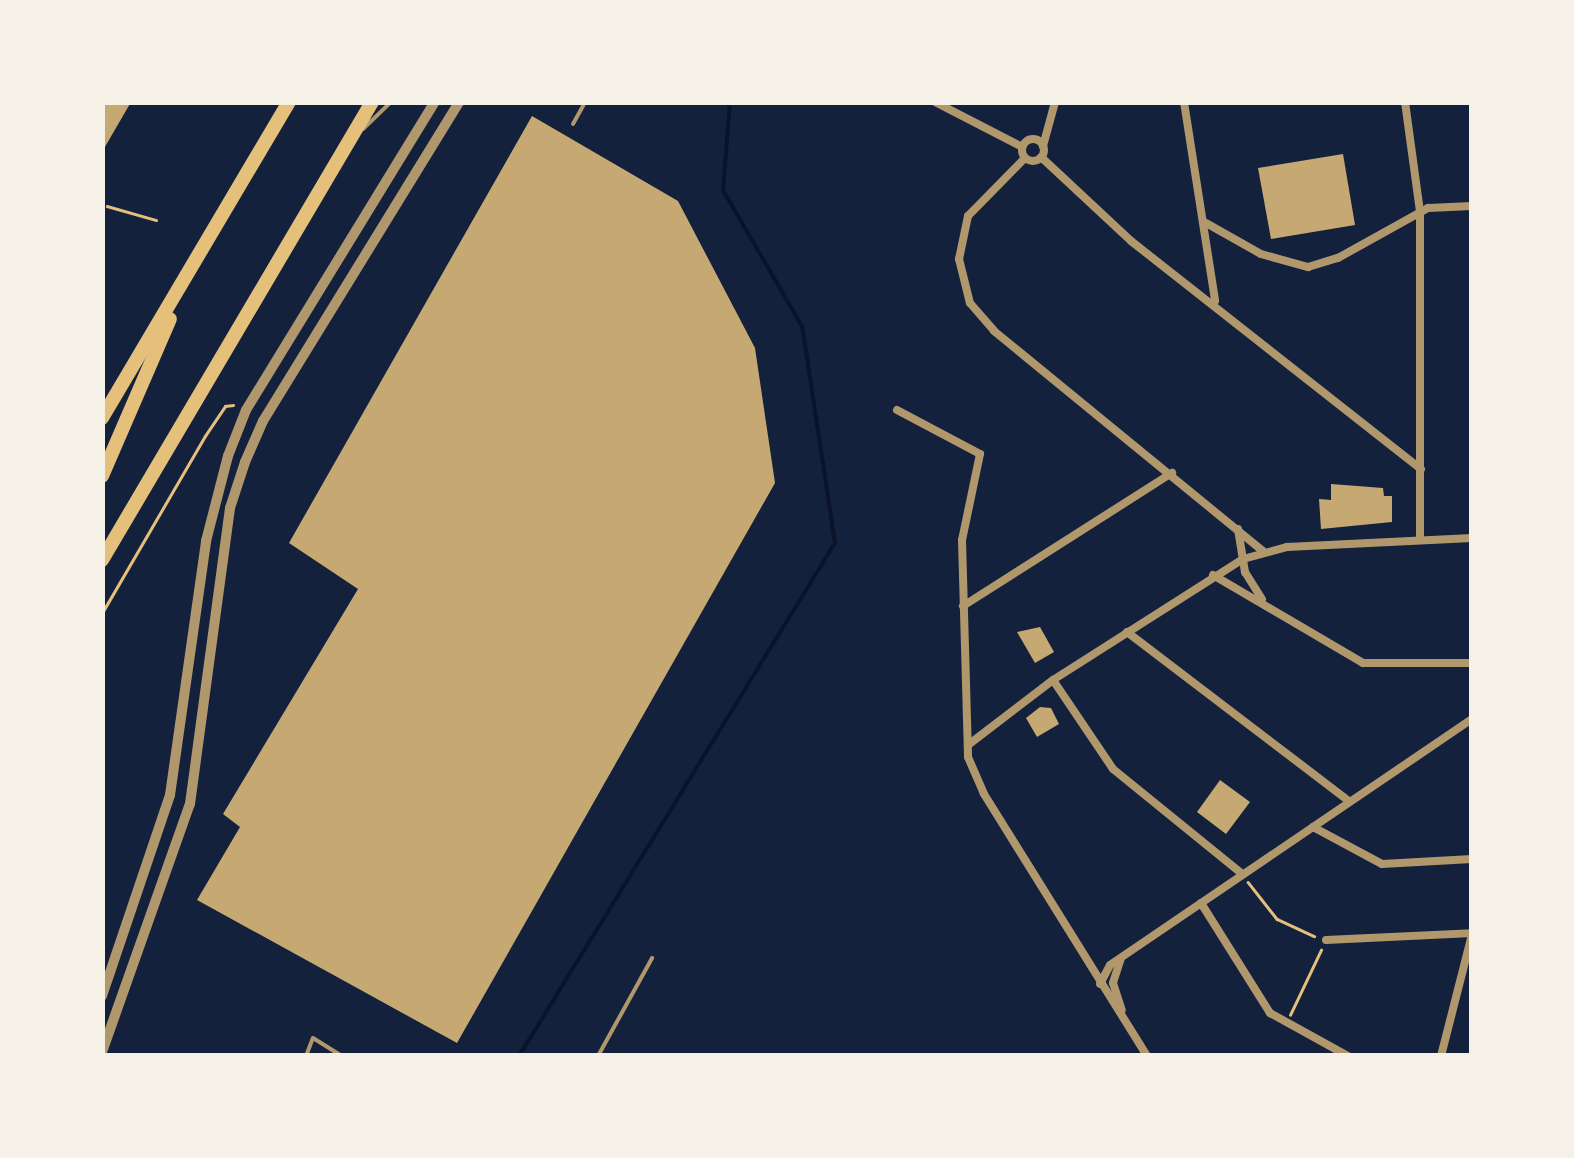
<!DOCTYPE html>
<html>
<head>
<meta charset="utf-8">
<style>
  body { margin:0 }
  #map { position:relative; width:1574px; height:1158px; overflow:hidden; background:#14213d; font-family:"Sofia Sans Condensed",sans-serif }
  div>[style] { position:absolute }
  .stream>* { height:4px; margin:-2px; padding:0 2px; transform-origin:2px; border-radius:2px; background:#0b132b }
  .building>* { inset:0; background:#c6a872 }
  .path>* { height:2.5px; margin:-1.25px; padding:0 1.25px; transform-origin:1.25px; border-radius:1.25px; background:#e5c07b }
  .service>* { height:4px; margin:-2px; padding:0 2px; transform-origin:2px; border-radius:2px; background:#b1986c }
  .minor>* { height:8px; margin:-4px; padding:0 4px; transform-origin:4px; border-radius:4px; background:#b1986c }
  .minor>.ring { margin:-4px; padding:0; box-sizing:content-box; background:none; border:8px solid #b1986c; border-radius:50% }
  .tertiary>* { height:10px; margin:-5px; padding:0 5px; transform-origin:5px; border-radius:5px; background:#b1986c }
  .motorway>* { height:14px; margin:-7px; padding:0 7px; transform-origin:7px; border-radius:7px; background:#e5c07b }
  span { translate:-50% -50%; white-space:nowrap; text-align:center; line-height:1.15; -webkit-text-stroke:8px #f6f1e7; paint-order:stroke }
  .frame { position:absolute; inset:0; border:105px solid #f6f1e7; pointer-events:none }
</style>
</head>
<body>
<div id="map">
  <div class="stream">
    <div style="left:519px;top:1056px;width:603px;rotate:-58.37deg"></div>
    <div style="left:835px;top:543px;width:219px;rotate:-98.6deg"></div>
    <div style="left:802px;top:326px;width:157px;rotate:-120.2deg"></div>
    <div style="left:723px;top:190px;width:88px;rotate:-85.5deg"></div>
  </div>
  <div class="building">
    <div style="clip-path:polygon(102px 102px,131px 102px,102px 152px)"></div>
    <div style="clip-path:polygon(532px 116px,678px 201px,755px 348px,775px 483px,457px 1043px,197px 900px,240px 827px,223px 814px,358px 589px,289px 543px)"></div>
    <div style="clip-path:polygon(1343px 154px,1355px 225px,1271px 239px,1258px 168px)"></div>
    <div style="clip-path:polygon(1331px 484px,1383px 488px,1384px 496px,1392px 496px,1392px 522px,1321px 529px,1319px 499px,1331px 500px)"></div>
    <div style="clip-path:polygon(1040px 627px,1054px 652px,1035px 663px,1017px 632px)"></div>
    <div style="clip-path:polygon(1040px 707px,1051px 708px,1059px 724px,1037px 737px,1026px 718px)"></div>
    <div style="clip-path:polygon(1220px 780px,1250px 802px,1226px 834px,1197px 812px)"></div>
  </div>
  <div class="path">
    <div style="left:107px;top:206px;width:51px;rotate:15.9deg"></div>
    <div style="left:102px;top:613px;width:205px;rotate:-59.8deg"></div>
    <div style="left:205px;top:436px;width:36px;rotate:-56deg"></div>
    <div style="left:225px;top:406px;width:8px;rotate:-7deg"></div>
    <div style="left:1248px;top:882px;width:47px;rotate:51.9deg"></div>
    <div style="left:1277px;top:919px;width:41px;rotate:24.7deg"></div>
    <div style="left:1290px;top:1015px;width:72px;rotate:-64.5deg"></div>
  </div>
  <div class="service">
    <div style="left:573px;top:124px;width:25px;rotate:-61deg"></div>
    <div style="left:363px;top:129px;width:39px;rotate:-44deg"></div>
    <div style="left:306px;top:1056px;width:19px;rotate:-69deg"></div>
    <div style="left:313px;top:1038px;width:34px;rotate:32deg"></div>
    <div style="left:598px;top:1056px;width:112px;rotate:-61.1deg"></div>
  </div>
  <div class="minor">
    <div style="left:935px;top:102px;width:98px;rotate:27.3deg"></div>
    <div style="left:1184px;top:102px;width:201px;rotate:81.1deg"></div>
    <div style="left:1405px;top:102px;width:111px;rotate:82.2deg"></div>
    <div style="left:1420px;top:212px;width:328px;rotate:90deg"></div>
    <div class="ring" style="left:1022px;top:139px;width:14px;height:14px"></div>
    <div style="left:1043px;top:146px;width:46px;rotate:-74.7deg"></div>
    <div style="left:1041px;top:157px;width:123px;rotate:43deg"></div>
    <div style="left:1131px;top:241px;width:369px;rotate:38.2deg"></div>
    <div style="left:1025px;top:158px;width:81px;rotate:134.5deg"></div>
    <div style="left:968px;top:216px;width:44px;rotate:101.8deg"></div>
    <div style="left:959px;top:259px;width:45px;rotate:76deg"></div>
    <div style="left:970px;top:303px;width:37px;rotate:49deg"></div>
    <div style="left:994px;top:331px;width:348px;rotate:39.3deg"></div>
    <div style="left:1206px;top:223px;width:63px;rotate:29.4deg"></div>
    <div style="left:1261px;top:254px;width:49px;rotate:15.5deg"></div>
    <div style="left:1308px;top:267px;width:31px;rotate:-17deg"></div>
    <div style="left:1338px;top:258px;width:103px;rotate:-29.1deg"></div>
    <div style="left:1428px;top:208px;width:44px;rotate:-2.6deg"></div>
    <div style="left:897px;top:410px;width:94px;rotate:27.9deg"></div>
    <div style="left:980px;top:454px;width:88px;rotate:101.8deg"></div>
    <div style="left:962px;top:540px;width:217px;rotate:88.4deg"></div>
    <div style="left:968px;top:757px;width:40px;rotate:66.6deg"></div>
    <div style="left:984px;top:794px;width:309px;rotate:58.1deg"></div>
    <div style="left:1238px;top:529px;width:44px;rotate:80.8deg"></div>
    <div style="left:1245px;top:572px;width:32px;rotate:58deg"></div>
    <div style="left:1213px;top:575px;width:174px;rotate:30.4deg"></div>
    <div style="left:1363px;top:663px;width:109px"></div>
    <div style="left:963px;top:606px;width:248px;rotate:-32.5deg"></div>
    <div style="left:1127px;top:632px;width:279px;rotate:37.3deg"></div>
    <div style="left:1053px;top:680px;width:107px;rotate:56deg"></div>
    <div style="left:1113px;top:769px;width:166px;rotate:39.1deg"></div>
    <div style="left:968px;top:745px;width:107px;rotate:-37.4deg"></div>
    <div style="left:1053px;top:680px;width:225px;rotate:-32.5deg"></div>
    <div style="left:1243px;top:559px;width:46px;rotate:-15.3deg"></div>
    <div style="left:1287px;top:547px;width:185px;rotate:-2.8deg"></div>
    <div style="left:1313px;top:827px;width:78px;rotate:28.2deg"></div>
    <div style="left:1382px;top:864px;width:90px;rotate:-3.2deg"></div>
    <div style="left:1201px;top:903px;width:130px;rotate:57.9deg"></div>
    <div style="left:1270px;top:1013px;width:89px;rotate:28.9deg"></div>
    <div style="left:1326px;top:940px;width:146px;rotate:-2.7deg"></div>
    <div style="left:1121px;top:958px;width:26px;rotate:108deg"></div>
    <div style="left:1113px;top:983px;width:28px;rotate:72deg"></div>
    <div style="left:1100px;top:984px;width:21px;rotate:-62deg"></div>
    <div style="left:1110px;top:965px;width:438px;rotate:-34.2deg"></div>
    <div style="left:1441px;top:1056px;width:126px;rotate:-75.7deg"></div>
  </div>
  <div class="tertiary">
    <div style="left:102px;top:996px;width:212px;rotate:-71.3deg"></div>
    <div style="left:170px;top:795px;width:257px;rotate:-81.9deg"></div>
    <div style="left:206px;top:541px;width:88px;rotate:-75.5deg"></div>
    <div style="left:228px;top:456px;width:49px;rotate:-68.6deg"></div>
    <div style="left:246px;top:410px;width:361px;rotate:-58.5deg"></div>
    <div style="left:102px;top:1052px;width:263px;rotate:-70.5deg"></div>
    <div style="left:190px;top:804px;width:299px;rotate:-82.3deg"></div>
    <div style="left:230px;top:508px;width:48px;rotate:-71.9deg"></div>
    <div style="left:245px;top:462px;width:45px;rotate:-66.3deg"></div>
    <div style="left:263px;top:421px;width:374px;rotate:-58.4deg"></div>
  </div>
  <div class="motorway">
    <div style="left:102px;top:418px;width:367px;rotate:-59.4deg"></div>
    <div style="left:102px;top:476px;width:171px;rotate:-66.6deg"></div>
    <div style="left:102px;top:560px;width:532px;rotate:-59.48deg"></div>
  </div>
  <div class="frame"></div>
</div>
</body>
</html>
